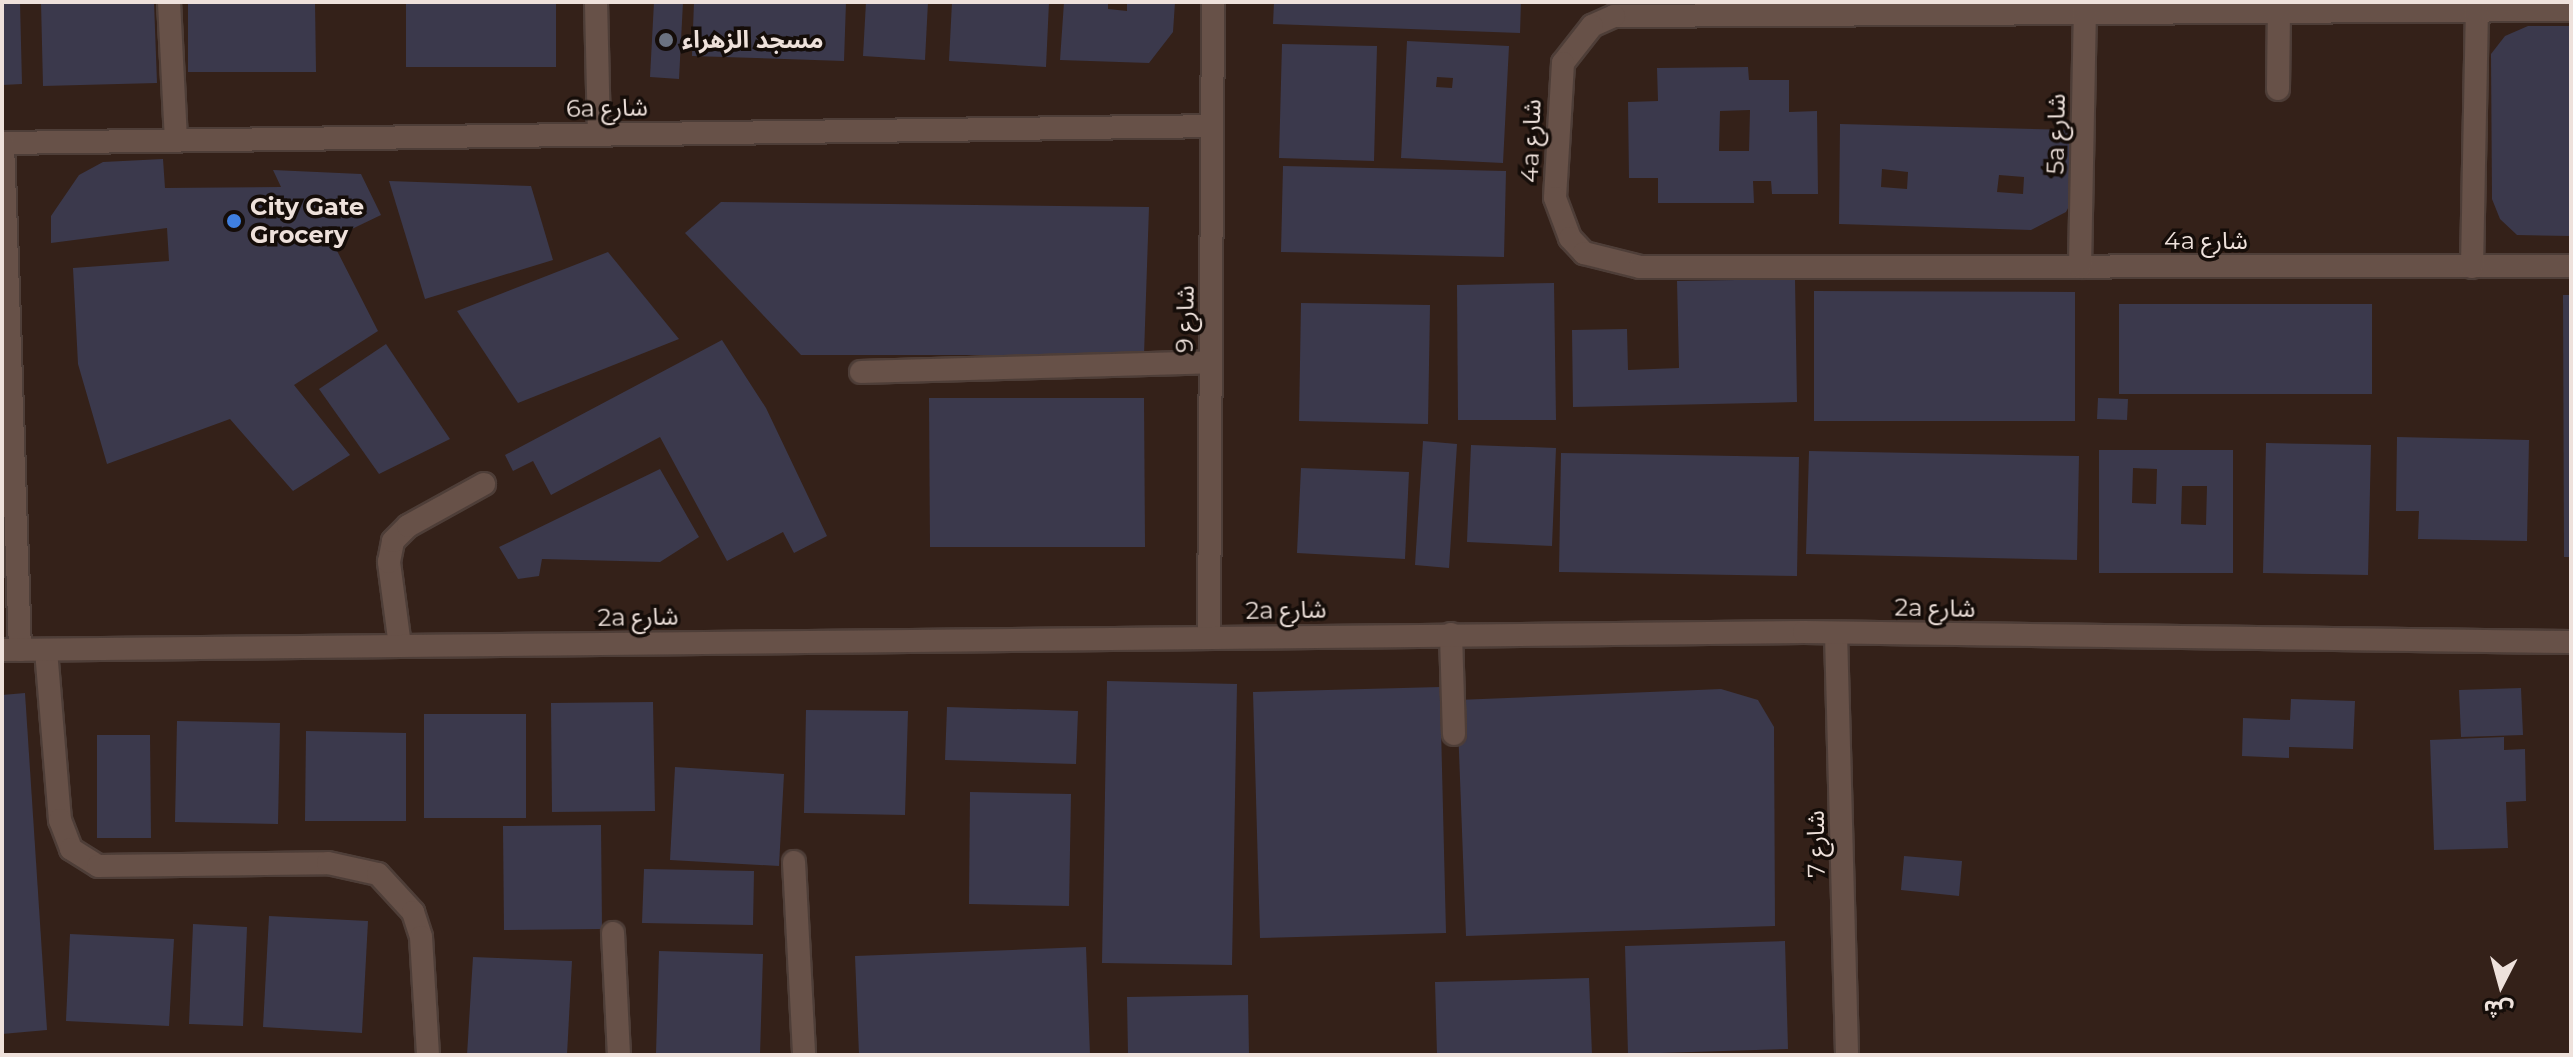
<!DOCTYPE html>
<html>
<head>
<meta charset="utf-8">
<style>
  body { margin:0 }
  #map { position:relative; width:2573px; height:1057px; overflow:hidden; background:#342119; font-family:Montserrat,"Noto Sans Arabic",sans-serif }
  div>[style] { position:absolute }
  .building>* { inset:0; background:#3b394c }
  .roads { filter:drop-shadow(2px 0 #4e3e38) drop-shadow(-2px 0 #4e3e38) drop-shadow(0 2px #4e3e38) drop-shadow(0 -2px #4e3e38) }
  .service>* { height:22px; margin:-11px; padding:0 11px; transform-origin:11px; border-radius:11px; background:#675148 }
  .minor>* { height:22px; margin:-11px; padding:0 11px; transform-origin:11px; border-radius:11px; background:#675148 }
  .dots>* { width:22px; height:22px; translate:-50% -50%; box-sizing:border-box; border:4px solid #150d09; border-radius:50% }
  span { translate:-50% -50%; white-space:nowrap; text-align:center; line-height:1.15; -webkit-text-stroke:7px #150d09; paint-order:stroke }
  .poi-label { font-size:24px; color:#eee1db; font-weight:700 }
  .left { translate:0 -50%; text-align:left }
  .street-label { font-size:24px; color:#eee1db }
  .frame { position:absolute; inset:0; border:4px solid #eee1db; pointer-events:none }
  .north { position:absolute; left:2461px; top:945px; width:80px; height:80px; -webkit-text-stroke:6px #150d09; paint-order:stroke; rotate:186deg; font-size:22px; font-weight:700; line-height:32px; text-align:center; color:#eee1db }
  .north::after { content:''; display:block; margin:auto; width:28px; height:36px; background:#eee1db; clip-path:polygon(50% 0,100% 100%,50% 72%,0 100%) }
</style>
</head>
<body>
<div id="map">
  <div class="building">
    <div style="clip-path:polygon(2px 2px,20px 2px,22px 84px,2px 85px)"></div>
    <div style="clip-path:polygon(41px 2px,154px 2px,157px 83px,43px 86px)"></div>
    <div style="clip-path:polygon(188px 2px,315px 2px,316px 72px,188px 72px)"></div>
    <div style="clip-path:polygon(406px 2px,556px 2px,556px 67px,406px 67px)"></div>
    <div style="clip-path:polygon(654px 2px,683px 2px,679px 79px,650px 77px)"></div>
    <div style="clip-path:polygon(694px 2px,846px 2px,844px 61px,692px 56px)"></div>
    <div style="clip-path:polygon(866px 2px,928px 2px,925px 60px,863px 56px)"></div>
    <div style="clip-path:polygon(952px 2px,1049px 2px,1046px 67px,949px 61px)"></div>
    <div style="clip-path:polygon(1064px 2px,1108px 2px,1108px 9px,1127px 11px,1127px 2px,1175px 2px,1173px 32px,1149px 63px,1060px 60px)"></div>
    <div style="clip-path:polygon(1274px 2px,1521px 2px,1520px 33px,1273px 24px)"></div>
    <div style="clip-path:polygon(2528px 26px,2571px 26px,2571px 236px,2517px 235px,2500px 219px,2492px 199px,2491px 54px,2505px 36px)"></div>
    <div style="clip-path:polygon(evenodd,1407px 41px,1509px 46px,1503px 163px,1401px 158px,1407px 41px,1437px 77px,1453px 78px,1452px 88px,1436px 87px,1437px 77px)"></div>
    <div style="clip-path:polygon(1282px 44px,1377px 46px,1374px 161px,1279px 158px)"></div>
    <div style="clip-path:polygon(evenodd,1748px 67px,1749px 80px,1789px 80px,1789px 112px,1817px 111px,1818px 194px,1772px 194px,1771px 181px,1753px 181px,1754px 203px,1658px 203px,1658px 178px,1629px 178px,1628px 102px,1658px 101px,1657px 68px,1748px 67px,1750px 110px,1749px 151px,1719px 151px,1720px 111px,1750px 110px)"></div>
    <div style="clip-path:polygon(evenodd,1840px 124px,2074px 130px,2075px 195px,2066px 212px,2031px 230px,1839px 224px,1840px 124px,1882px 169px,1908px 172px,1907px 189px,1881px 187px,1882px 169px,1840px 124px,1999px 175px,2024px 177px,2023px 194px,1997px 192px,1999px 175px)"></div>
    <div style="clip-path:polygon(163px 159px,165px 188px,281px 187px,273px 170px,361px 174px,381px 215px,331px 239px,378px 331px,294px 385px,350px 455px,293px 491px,230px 419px,107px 464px,78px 364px,73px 268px,169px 261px,167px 228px,51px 243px,51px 216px,79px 175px,103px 162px)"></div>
    <div style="clip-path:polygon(1283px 166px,1506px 171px,1504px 257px,1281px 252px)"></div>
    <div style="clip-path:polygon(389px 181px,531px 186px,553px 260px,425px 299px)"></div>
    <div style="clip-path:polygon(721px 202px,1149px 207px,1144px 355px,801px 355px,685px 233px)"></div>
    <div style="clip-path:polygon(608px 252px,679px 339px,518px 403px,457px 311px)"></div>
    <div style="clip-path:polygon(1795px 279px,1797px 402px,1573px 407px,1572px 330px,1627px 329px,1628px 370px,1679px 368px,1677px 281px)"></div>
    <div style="clip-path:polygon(1554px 283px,1556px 420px,1458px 420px,1457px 285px)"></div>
    <div style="clip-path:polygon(1814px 291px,2075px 292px,2075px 421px,1814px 421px)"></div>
    <div style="clip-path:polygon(2563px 295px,2571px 295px,2571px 557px,2564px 557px)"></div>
    <div style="clip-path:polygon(1301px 303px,1430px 305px,1428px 424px,1299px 421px)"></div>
    <div style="clip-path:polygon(2119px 304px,2372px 304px,2372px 394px,2119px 394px)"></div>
    <div style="clip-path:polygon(722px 340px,766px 408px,827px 536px,794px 553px,783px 532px,727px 561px,660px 437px,551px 495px,533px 461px,513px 471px,505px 455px)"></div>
    <div style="clip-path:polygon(386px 344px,450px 439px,379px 474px,319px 389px)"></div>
    <div style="clip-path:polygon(929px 398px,1144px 398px,1145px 547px,930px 547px)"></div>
    <div style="clip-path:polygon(2098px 398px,2128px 399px,2127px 420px,2097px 419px)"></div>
    <div style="clip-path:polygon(2397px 437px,2529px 440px,2527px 541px,2418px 539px,2419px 511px,2396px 511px)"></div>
    <div style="clip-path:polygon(1423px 441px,1457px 444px,1449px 568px,1415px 565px)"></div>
    <div style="clip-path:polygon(2266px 443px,2371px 445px,2368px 575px,2263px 573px)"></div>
    <div style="clip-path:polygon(1471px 445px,1556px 448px,1552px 546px,1467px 542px)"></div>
    <div style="clip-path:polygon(evenodd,2099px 450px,2233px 450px,2233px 573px,2099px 573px,2099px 450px,2133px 468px,2157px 469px,2156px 504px,2132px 503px,2133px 468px,2099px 450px,2182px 486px,2207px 486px,2206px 525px,2181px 524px,2182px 486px)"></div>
    <div style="clip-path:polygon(1809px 451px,2079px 456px,2077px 560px,1806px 554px)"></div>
    <div style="clip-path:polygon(1561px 453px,1799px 457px,1797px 576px,1559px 572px)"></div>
    <div style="clip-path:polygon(1301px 468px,1409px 472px,1405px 559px,1297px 553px)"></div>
    <div style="clip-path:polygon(660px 469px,699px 537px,660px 562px,542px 559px,539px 576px,518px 579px,499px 547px)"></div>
    <div style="clip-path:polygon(1107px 681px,1237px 684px,1232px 965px,1102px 963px)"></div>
    <div style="clip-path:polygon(1440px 687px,1446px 933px,1260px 938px,1253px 692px)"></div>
    <div style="clip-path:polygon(2521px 688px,2523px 735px,2461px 737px,2459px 690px)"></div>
    <div style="clip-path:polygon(1721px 689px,1758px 700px,1774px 727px,1775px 926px,1466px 936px,1457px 700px)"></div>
    <div style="clip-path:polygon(25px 693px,47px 1030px,2px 1034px,2px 695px)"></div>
    <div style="clip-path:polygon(2291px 699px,2355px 701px,2353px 749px,2289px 747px,2289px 758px,2242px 756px,2243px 718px,2290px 720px)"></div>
    <div style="clip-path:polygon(653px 702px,655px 811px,552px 812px,551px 703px)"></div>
    <div style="clip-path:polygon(947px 707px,1078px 711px,1076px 764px,945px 760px)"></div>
    <div style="clip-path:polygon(806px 710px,908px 711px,905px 815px,804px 813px)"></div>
    <div style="clip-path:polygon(424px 714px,526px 714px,526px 818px,424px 818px)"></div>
    <div style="clip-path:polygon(177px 721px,280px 723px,278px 824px,175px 822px)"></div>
    <div style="clip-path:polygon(306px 731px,406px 733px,406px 821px,305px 821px)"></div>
    <div style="clip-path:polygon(97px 735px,150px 735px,151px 838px,97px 838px)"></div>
    <div style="clip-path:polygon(2504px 737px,2504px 750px,2525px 749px,2526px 801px,2506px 802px,2508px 848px,2434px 850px,2430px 740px)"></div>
    <div style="clip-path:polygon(675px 767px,784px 774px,779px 866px,670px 860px)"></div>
    <div style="clip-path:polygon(970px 792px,1071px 794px,1069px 906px,969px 904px)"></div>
    <div style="clip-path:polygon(601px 825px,602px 929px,504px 930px,503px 826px)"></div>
    <div style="clip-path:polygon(1904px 856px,1962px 861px,1959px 896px,1901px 890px)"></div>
    <div style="clip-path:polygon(644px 869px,754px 871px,753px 925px,642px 923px)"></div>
    <div style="clip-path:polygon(269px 916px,368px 921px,362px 1033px,263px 1027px)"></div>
    <div style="clip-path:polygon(193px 924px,247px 927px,243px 1026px,189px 1024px)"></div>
    <div style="clip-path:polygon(70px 934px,174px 939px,169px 1026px,66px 1021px)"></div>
    <div style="clip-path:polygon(1785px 941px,1788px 1049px,1628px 1054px,1625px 946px)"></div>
    <div style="clip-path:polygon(1086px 947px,1090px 1055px,859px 1055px,855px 956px)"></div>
    <div style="clip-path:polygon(659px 951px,763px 954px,760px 1055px,656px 1054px)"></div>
    <div style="clip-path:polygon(473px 957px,572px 961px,567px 1055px,467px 1055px)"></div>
    <div style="clip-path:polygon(1589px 978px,1592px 1055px,1437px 1055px,1435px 982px)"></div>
    <div style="clip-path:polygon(1248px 995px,1249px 1055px,1128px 1055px,1127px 997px)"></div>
  </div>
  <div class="roads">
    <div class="service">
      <div style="left:2278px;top:89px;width:78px;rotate:-89.3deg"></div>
      <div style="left:861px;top:372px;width:349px;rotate:-1.6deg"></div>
      <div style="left:1451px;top:634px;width:100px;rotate:88.3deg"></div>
      <div style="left:400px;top:646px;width:85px;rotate:-97.5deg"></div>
      <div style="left:389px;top:562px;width:21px;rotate:-79deg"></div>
      <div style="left:393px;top:541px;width:21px;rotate:-45deg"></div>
      <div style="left:408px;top:526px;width:87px;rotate:-28.9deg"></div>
      <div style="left:46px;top:650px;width:171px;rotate:85.3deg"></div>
      <div style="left:60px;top:820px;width:31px;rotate:69deg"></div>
      <div style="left:71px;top:849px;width:32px;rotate:32deg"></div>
      <div style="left:98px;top:866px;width:230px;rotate:-0.7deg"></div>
      <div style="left:328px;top:863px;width:51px;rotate:12.4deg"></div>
      <div style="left:378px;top:874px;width:52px;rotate:47.4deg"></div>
      <div style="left:413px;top:912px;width:26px;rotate:72deg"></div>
      <div style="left:421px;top:937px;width:118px;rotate:86.6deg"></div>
      <div style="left:794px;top:862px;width:193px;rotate:87deg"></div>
      <div style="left:613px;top:933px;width:122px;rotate:87.2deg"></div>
    </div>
    <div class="minor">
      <div style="left:169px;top:2px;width:139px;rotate:87.1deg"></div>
      <div style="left:596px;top:2px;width:132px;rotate:88.7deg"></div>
      <div style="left:2571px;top:10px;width:957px;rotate:179.64deg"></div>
      <div style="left:1614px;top:16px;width:24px;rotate:156deg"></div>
      <div style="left:1592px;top:26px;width:47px;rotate:128.1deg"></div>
      <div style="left:1563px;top:63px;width:135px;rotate:93.4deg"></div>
      <div style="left:1555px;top:198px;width:43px;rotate:69.4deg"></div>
      <div style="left:1570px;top:238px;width:21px;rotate:47deg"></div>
      <div style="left:1584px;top:253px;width:58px;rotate:14deg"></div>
      <div style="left:1640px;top:267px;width:931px;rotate:-0.06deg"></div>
      <div style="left:2px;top:143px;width:1210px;rotate:-0.8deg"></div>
      <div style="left:3px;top:143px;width:507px;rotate:88.08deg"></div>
      <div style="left:2080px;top:267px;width:265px;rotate:-88.9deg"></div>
      <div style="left:2472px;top:267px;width:257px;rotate:-88.9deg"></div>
      <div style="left:1836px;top:633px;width:422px;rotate:88.5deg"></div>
      <div style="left:1209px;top:637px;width:635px;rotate:-89.64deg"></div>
      <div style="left:2px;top:650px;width:1802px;rotate:-0.57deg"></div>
      <div style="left:1804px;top:632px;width:767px;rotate:0.75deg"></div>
    </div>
  </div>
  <div class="dots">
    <div style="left:666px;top:40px;background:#6b7280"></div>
    <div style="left:234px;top:221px;background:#3f7fe0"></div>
  </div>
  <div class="poi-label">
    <span class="left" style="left:682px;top:40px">مسجد الزهراء</span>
    <span class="left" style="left:250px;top:221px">City Gate<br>Grocery</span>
  </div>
  <div class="street-label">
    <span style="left:607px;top:108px;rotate:-1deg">6a شارع</span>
    <span style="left:2056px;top:134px;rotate:-89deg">5a شارع</span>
    <span style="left:1531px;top:141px;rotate:-88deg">4a شارع</span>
    <span style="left:2206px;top:241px">4a شارع</span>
    <span style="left:1185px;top:319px;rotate:-89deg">شارع 9</span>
    <span style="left:1935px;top:608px;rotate:1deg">2a شارع</span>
    <span style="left:1286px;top:610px;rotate:-1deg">2a شارع</span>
    <span style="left:638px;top:617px;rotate:-1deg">2a شارع</span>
    <span style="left:1816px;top:844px;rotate:-91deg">شارع 7</span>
  </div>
  <div class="frame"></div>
  <div class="north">ش</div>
</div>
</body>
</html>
